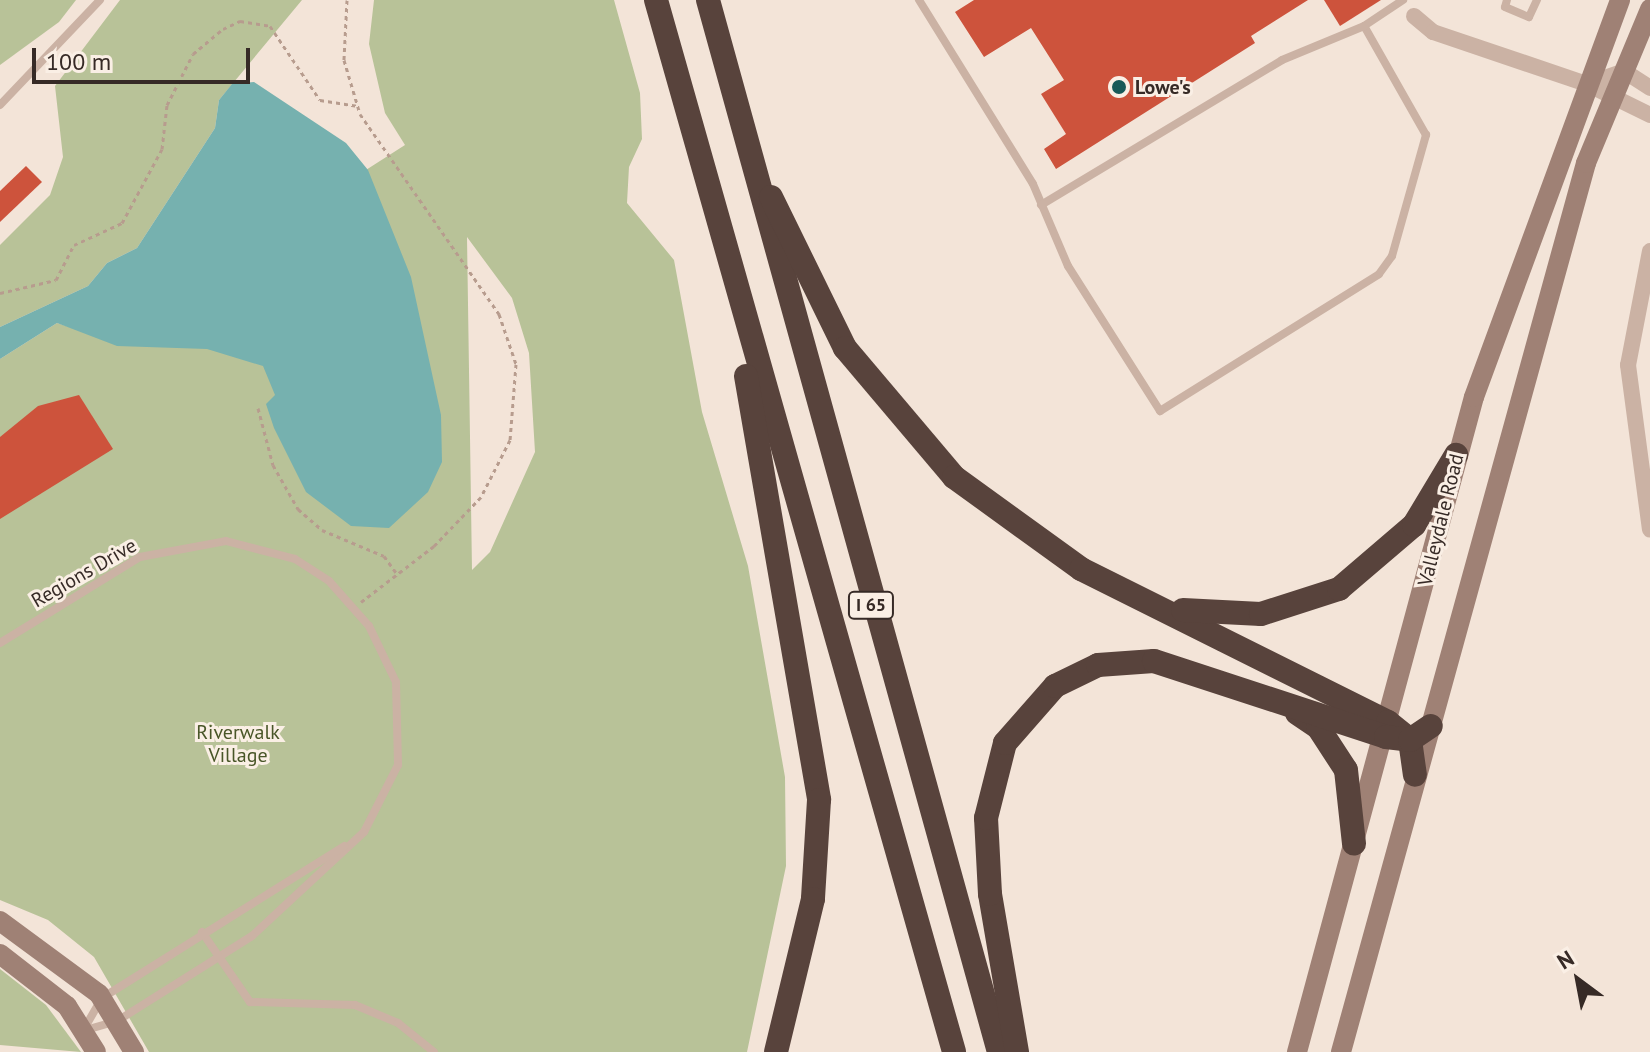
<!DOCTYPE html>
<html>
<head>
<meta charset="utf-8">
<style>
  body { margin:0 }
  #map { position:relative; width:1650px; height:1052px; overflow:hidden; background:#f3e4d8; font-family:"PT Sans",sans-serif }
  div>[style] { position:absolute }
  .green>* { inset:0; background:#b8c298 }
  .water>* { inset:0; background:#76b1af }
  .building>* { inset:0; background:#cd533c }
  .path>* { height:3px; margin-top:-1.5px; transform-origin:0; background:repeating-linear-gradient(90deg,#b79c8e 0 4px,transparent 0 8px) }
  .lane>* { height:8px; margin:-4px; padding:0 4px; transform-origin:4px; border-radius:4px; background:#cbb2a4 }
  .street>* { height:16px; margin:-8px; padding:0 8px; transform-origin:8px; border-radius:8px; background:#cbb2a4 }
  .secondary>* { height:20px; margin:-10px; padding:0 10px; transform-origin:10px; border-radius:10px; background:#9f8175 }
  .highway>* { height:24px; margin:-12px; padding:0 12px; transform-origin:12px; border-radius:12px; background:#58433c }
  .dots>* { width:22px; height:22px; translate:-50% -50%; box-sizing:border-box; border:4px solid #faefe5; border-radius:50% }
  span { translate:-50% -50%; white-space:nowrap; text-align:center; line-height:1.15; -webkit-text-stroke:6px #faefe5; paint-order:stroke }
  .shield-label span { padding:2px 6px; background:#faefe5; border:2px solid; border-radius:6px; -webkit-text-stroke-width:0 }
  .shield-label { font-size:18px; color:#362a26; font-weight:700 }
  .poi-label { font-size:20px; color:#362a26; font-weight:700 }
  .left { translate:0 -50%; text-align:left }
  .street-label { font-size:20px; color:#362a26 }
  .park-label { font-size:20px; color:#495628 }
  .north { position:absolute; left:1538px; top:940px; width:80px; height:80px; -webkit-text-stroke:6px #faefe5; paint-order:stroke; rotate:328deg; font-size:22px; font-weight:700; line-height:32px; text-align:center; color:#362a26 }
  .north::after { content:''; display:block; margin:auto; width:28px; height:36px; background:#362a26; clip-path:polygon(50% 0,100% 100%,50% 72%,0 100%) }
  .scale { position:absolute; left:32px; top:48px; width:218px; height:36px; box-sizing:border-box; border:4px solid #362a26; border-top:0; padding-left:10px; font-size:24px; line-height:28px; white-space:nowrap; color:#362a26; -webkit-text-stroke:6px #faefe5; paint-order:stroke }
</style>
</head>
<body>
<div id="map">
  <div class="green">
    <div style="clip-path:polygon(0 0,76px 0,59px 22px,0 65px)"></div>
    <div style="clip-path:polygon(120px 0,302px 0,219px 100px,215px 128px,137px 248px,107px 263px,88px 286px,0 327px,0 245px,50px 195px,63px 157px,55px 86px)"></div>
    <div style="clip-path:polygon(evenodd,374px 0,614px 0,640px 93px,642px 139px,629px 167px,627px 203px,674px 260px,702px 412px,748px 566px,785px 777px,786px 866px,747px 1052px,149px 1052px,94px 957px,48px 920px,0 900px,0 359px,57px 323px,103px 338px,405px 145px,385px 113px,369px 44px,374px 0,467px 237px,512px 298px,529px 353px,535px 452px,490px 552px,472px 570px,467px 237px)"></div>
    <div style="clip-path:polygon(0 969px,46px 1005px,81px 1052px,0 1045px)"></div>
  </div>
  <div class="water">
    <div style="clip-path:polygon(254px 82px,346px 143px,368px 170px,411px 277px,441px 415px,442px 462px,428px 492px,389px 528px,351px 526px,306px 492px,274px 428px,266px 404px,275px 395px,263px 366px,207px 349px,117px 346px,57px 323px,0 359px,0 327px,88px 286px,107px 263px,137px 248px,215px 128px,219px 100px,232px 84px)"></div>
  </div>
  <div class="building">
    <div style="clip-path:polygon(974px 0,1308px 0,1251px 36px,1255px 43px,1056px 169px,1044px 149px,1066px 134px,1041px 94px,1064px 80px,1031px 28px,984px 57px,955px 12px)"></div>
    <div style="clip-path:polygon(1324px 0,1381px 0,1340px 26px)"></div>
    <div style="clip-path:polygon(26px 166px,42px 182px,0 222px,0 191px)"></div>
    <div style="clip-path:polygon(79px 395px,113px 449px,0 519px,0 437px,38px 406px)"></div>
  </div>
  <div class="path">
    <div style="left:347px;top:0;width:60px;rotate:92.9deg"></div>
    <div style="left:344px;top:60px;width:56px;rotate:73.5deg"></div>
    <div style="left:360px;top:114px;width:244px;rotate:55.2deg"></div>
    <div style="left:499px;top:314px;width:53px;rotate:71.2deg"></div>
    <div style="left:516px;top:364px;width:76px;rotate:94.5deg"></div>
    <div style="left:510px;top:440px;width:64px;rotate:117deg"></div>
    <div style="left:481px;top:497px;width:68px;rotate:133.8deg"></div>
    <div style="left:434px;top:546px;width:92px;rotate:142.5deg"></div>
    <div style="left:0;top:293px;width:57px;rotate:-13.1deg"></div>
    <div style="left:56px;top:280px;width:39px;rotate:-63deg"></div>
    <div style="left:74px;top:245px;width:53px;rotate:-24.6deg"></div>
    <div style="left:122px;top:223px;width:84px;rotate:-61.6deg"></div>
    <div style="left:162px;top:149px;width:44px;rotate:-83.5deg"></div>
    <div style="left:167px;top:105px;width:57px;rotate:-63deg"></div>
    <div style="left:193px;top:54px;width:39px;rotate:-40deg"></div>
    <div style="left:223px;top:29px;width:19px;rotate:-25deg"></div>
    <div style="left:240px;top:21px;width:30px;rotate:9deg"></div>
    <div style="left:270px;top:26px;width:89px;rotate:56deg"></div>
    <div style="left:320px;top:100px;width:37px;rotate:9deg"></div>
    <div style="left:258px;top:408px;width:59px;rotate:75.3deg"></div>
    <div style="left:273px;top:465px;width:51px;rotate:60.4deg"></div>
    <div style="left:298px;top:509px;width:32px;rotate:41deg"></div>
    <div style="left:322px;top:530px;width:67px;rotate:22.8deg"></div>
    <div style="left:384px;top:556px;width:24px;rotate:54deg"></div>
  </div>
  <div class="lane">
    <div style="left:919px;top:0;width:216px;rotate:58.2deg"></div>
    <div style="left:1033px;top:184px;width:89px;rotate:66.9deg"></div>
    <div style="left:1068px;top:266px;width:172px;rotate:57.6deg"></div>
    <div style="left:1160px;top:411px;width:258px;rotate:-32deg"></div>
    <div style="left:1379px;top:274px;width:22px;rotate:-54deg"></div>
    <div style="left:1392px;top:256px;width:126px;rotate:-74.3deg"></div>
    <div style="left:1426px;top:135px;width:125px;rotate:-119.6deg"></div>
    <div style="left:1364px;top:26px;width:47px;rotate:-33.7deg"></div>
    <div style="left:1507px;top:0;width:7px;rotate:106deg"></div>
    <div style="left:1505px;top:7px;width:26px;rotate:23deg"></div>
    <div style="left:1529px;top:17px;width:19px;rotate:-65deg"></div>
    <div style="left:0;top:105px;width:145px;rotate:-46.4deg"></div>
    <div style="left:1041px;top:205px;width:281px;rotate:-31deg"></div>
    <div style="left:1282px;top:60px;width:89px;rotate:-22.5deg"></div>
    <div style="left:0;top:643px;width:164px;rotate:-31.6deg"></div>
    <div style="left:140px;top:557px;width:87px;rotate:-10.5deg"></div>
    <div style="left:226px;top:541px;width:71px;rotate:14.6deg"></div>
    <div style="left:295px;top:559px;width:40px;rotate:32.9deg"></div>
    <div style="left:329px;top:581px;width:60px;rotate:48.4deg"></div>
    <div style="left:369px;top:626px;width:62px;rotate:64.3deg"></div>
    <div style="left:396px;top:682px;width:83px;rotate:88.6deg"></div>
    <div style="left:398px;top:765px;width:75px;rotate:116.9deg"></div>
    <div style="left:364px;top:832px;width:153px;rotate:137.1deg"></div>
    <div style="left:252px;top:936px;width:160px;rotate:147.8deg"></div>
    <div style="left:117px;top:1021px;width:33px;rotate:164deg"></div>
    <div style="left:202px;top:932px;width:85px;rotate:55.6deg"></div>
    <div style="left:250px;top:1002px;width:105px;rotate:1.6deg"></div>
    <div style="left:355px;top:1005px;width:47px;rotate:22.7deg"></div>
    <div style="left:398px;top:1023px;width:46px;rotate:38.9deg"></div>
    <div style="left:84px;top:1029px;width:36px;rotate:-60deg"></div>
    <div style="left:102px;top:998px;width:286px;rotate:-32.1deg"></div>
  </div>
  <div class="street">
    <div style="left:1414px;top:16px;width:25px;rotate:40deg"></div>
    <div style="left:1433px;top:32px;width:163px;rotate:18.7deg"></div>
    <div style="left:1587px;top:84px;width:70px;rotate:26.2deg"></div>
    <div style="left:1587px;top:84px;width:39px;rotate:-19deg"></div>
    <div style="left:1624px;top:71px;width:31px;rotate:33deg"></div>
    <div style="left:1650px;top:251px;width:116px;rotate:100.9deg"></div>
    <div style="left:1628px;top:365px;width:166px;rotate:82.4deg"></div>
  </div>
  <div class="secondary">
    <div style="left:0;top:921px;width:123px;rotate:36.4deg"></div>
    <div style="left:99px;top:994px;width:68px;rotate:58.9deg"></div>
    <div style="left:0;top:954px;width:85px;rotate:37.8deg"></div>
    <div style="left:67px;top:1006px;width:54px;rotate:57.8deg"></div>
    <div style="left:1297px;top:1052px;width:678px;rotate:-74.88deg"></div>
    <div style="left:1474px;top:397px;width:423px;rotate:-69.8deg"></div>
    <div style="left:1341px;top:1052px;width:922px;rotate:-74.59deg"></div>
    <div style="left:1586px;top:163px;width:167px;rotate:-67.4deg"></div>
  </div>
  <div class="highway">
    <div style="left:656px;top:0;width:1093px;rotate:74.18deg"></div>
    <div style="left:708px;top:0;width:1092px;rotate:74.54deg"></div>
    <div style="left:771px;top:197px;width:168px;rotate:63.9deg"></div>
    <div style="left:845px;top:348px;width:169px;rotate:49.8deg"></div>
    <div style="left:954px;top:477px;width:157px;rotate:35.9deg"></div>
    <div style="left:1081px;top:569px;width:343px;rotate:26.5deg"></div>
    <div style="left:1388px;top:722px;width:28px;rotate:39deg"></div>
    <div style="left:1410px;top:740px;width:35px;rotate:82deg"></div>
    <div style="left:746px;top:376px;width:430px;rotate:80.2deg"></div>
    <div style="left:819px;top:800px;width:99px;rotate:93.5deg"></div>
    <div style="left:813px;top:899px;width:157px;rotate:103.6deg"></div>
    <div style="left:1183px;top:610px;width:78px;rotate:2.9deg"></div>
    <div style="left:1261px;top:614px;width:82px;rotate:-17.8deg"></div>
    <div style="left:1339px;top:589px;width:99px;rotate:-40.5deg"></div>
    <div style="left:1414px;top:525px;width:82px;rotate:-59deg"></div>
    <div style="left:1297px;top:713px;width:25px;rotate:34deg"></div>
    <div style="left:1318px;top:727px;width:51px;rotate:56.9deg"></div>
    <div style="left:1346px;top:770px;width:74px;rotate:83.8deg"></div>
    <div style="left:1017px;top:1052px;width:160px;rotate:-99.7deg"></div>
    <div style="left:990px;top:894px;width:76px;rotate:-93deg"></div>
    <div style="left:986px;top:818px;width:77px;rotate:-75.8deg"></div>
    <div style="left:1005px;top:743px;width:76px;rotate:-48.7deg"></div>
    <div style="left:1055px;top:686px;width:48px;rotate:-26deg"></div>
    <div style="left:1098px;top:665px;width:56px;rotate:-4.1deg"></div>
    <div style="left:1154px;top:661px;width:244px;rotate:18.1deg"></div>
    <div style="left:1386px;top:737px;width:24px;rotate:7deg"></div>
    <div style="left:1410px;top:740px;width:25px;rotate:-34deg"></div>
  </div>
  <div class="dots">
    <div style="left:1119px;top:87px;background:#195a59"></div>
  </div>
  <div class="shield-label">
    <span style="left:871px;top:605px">I 65</span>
  </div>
  <div class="poi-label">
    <span class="left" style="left:1135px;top:87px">Lowe's</span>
  </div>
  <div class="street-label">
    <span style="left:1441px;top:520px;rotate:-76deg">Valleydale Road</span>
    <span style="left:84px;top:573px;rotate:-30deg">Regions Drive</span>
  </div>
  <div class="park-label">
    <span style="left:238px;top:744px">Riverwalk<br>Village</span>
  </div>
  <div class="north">N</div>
  <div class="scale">100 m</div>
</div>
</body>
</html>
